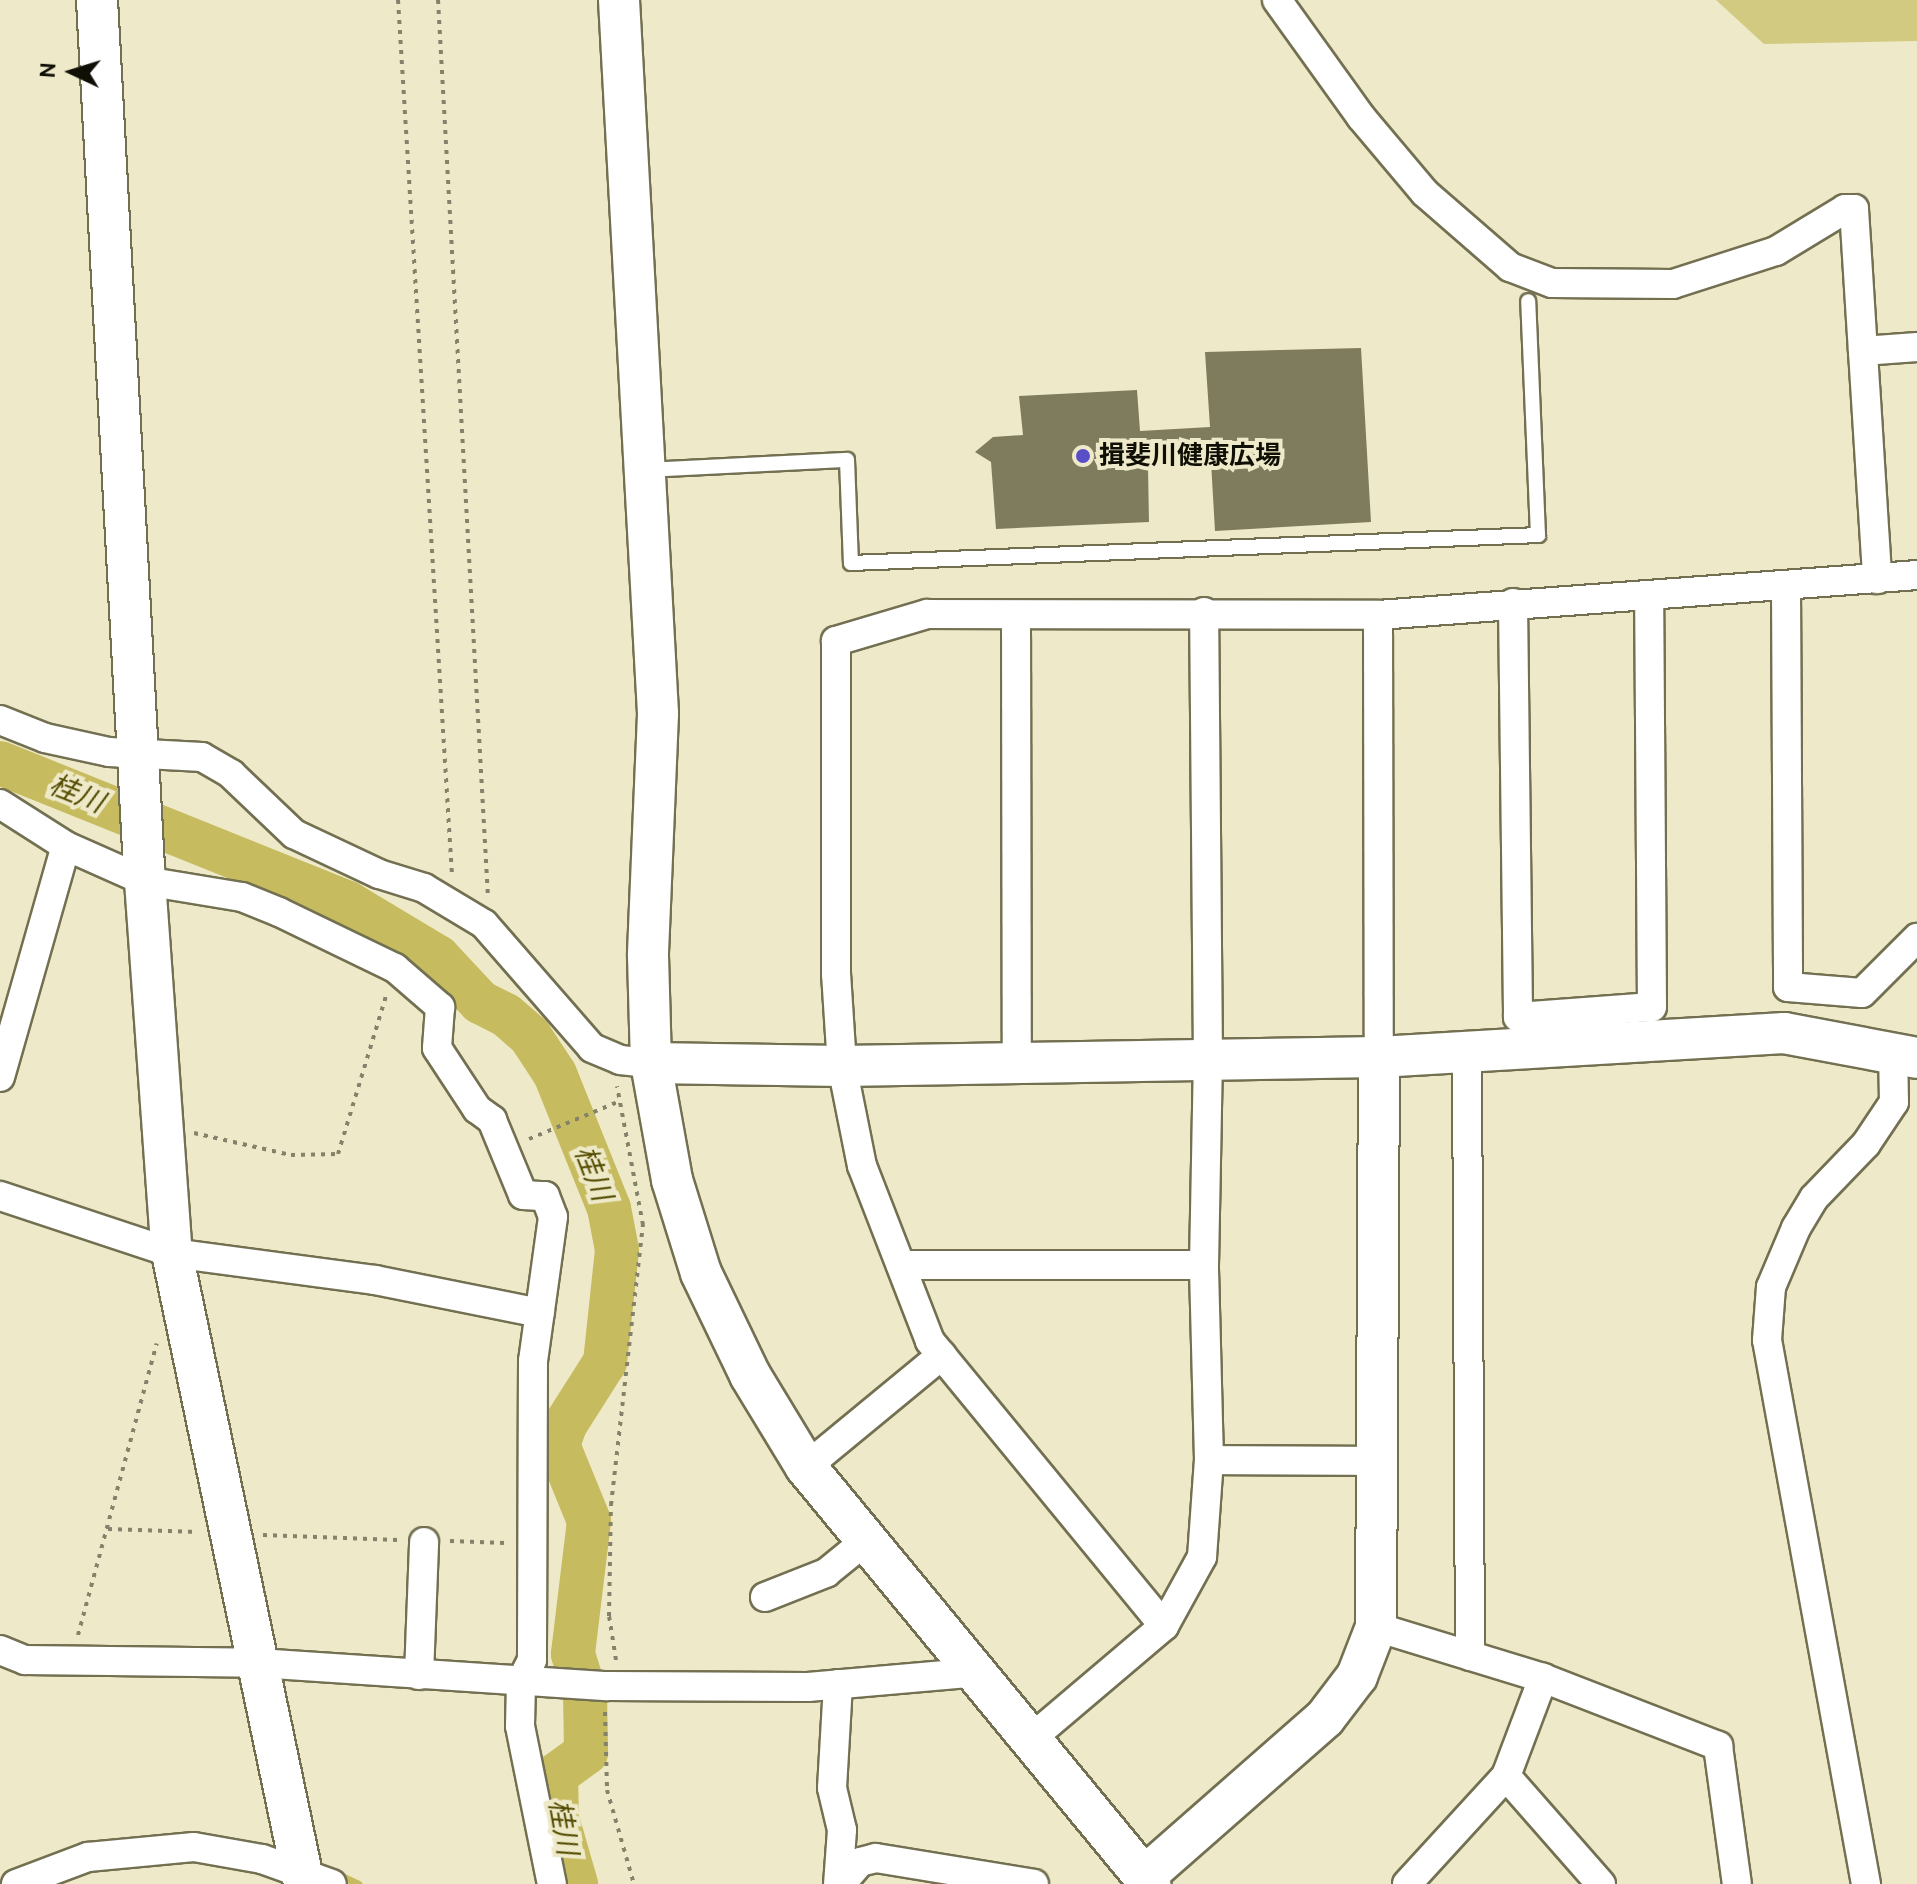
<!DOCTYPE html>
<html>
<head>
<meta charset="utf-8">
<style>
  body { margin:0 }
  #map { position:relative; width:1917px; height:1884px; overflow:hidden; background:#eeeac9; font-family:Cabin,"Noto Sans JP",sans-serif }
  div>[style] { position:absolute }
  .green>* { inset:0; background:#d2ca80 }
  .stream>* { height:7px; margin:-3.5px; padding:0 3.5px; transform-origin:3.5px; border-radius:3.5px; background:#c7bb5f }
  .river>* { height:44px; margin:-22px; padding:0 22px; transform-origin:22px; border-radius:22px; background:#c7bb5f }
  .building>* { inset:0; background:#7f7c5e }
  .path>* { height:4px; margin-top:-2px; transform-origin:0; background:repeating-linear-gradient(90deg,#85826c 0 4px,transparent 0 10px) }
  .roads { filter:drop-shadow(2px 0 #737052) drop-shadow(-2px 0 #737052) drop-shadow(0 2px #737052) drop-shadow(0 -2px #737052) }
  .lane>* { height:14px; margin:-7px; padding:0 7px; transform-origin:7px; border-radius:7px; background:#fff }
  .street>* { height:28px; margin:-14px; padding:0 14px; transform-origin:14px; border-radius:14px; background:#fff }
  .secondary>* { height:40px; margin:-20px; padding:0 20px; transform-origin:20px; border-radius:20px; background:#fff }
  .dots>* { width:22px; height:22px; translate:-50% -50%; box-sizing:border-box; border:4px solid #eeeac9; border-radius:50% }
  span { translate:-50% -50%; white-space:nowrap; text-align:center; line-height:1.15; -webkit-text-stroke:8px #eeeac9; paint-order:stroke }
  .poi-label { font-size:26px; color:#100f05; font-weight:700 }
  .left { translate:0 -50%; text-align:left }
  .water-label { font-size:28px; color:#534b00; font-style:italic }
  .north { position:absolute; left:32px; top:32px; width:80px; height:80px; -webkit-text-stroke:6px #eeeac9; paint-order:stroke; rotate:274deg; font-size:22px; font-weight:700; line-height:32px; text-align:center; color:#100f05 }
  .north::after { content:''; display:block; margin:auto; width:28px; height:36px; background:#100f05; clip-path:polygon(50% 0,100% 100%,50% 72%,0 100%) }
</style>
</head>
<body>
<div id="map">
  <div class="green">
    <div style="clip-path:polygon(1716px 0,1917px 0,1917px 41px,1764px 44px)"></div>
  </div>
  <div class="stream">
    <div style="left:335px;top:1873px;width:26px;rotate:25deg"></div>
  </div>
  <div class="river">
    <div style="left:0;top:763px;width:375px;rotate:21.9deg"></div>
    <div style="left:348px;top:903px;width:105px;rotate:31deg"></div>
    <div style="left:438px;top:957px;width:62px;rotate:47deg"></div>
    <div style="left:480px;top:1002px;width:29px;rotate:27deg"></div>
    <div style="left:506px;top:1015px;width:32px;rotate:41deg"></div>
    <div style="left:530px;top:1036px;width:45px;rotate:56.7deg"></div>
    <div style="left:555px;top:1074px;width:144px;rotate:68.1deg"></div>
    <div style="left:609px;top:1208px;width:43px;rotate:79.2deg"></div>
    <div style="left:617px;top:1250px;width:113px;rotate:96.1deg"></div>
    <div style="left:605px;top:1362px;width:75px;rotate:122.4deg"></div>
    <div style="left:565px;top:1425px;width:21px;rotate:109deg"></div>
    <div style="left:558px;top:1445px;width:82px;rotate:67.8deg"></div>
    <div style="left:589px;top:1521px;width:134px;rotate:96.9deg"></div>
    <div style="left:573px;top:1654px;width:41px;rotate:72.9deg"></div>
    <div style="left:585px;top:1693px;width:60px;rotate:89deg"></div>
    <div style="left:586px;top:1753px;width:37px;rotate:144deg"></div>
    <div style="left:556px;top:1775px;width:43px;rotate:88.7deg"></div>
    <div style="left:557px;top:1818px;width:69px;rotate:73.9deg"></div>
  </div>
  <div class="building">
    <div style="clip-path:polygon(1361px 348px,1371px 522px,1215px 531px,1211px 462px,1148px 467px,1149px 522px,996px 529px,991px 462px,975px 452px,993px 437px,1023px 435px,1019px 396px,1137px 390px,1140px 431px,1210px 427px,1205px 352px)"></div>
  </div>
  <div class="path">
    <div style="left:398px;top:0;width:878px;rotate:86.47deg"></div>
    <div style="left:438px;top:0;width:897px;rotate:86.81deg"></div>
    <div style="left:194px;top:1133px;width:99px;rotate:12.8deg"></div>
    <div style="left:291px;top:1155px;width:47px;rotate:-1.2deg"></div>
    <div style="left:338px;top:1154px;width:168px;rotate:-73.1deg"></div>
    <div style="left:529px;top:1139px;width:99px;rotate:-22.7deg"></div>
    <div style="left:108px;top:1529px;width:90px;rotate:1.9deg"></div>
    <div style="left:263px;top:1535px;width:135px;rotate:2.1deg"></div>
    <div style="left:450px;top:1541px;width:55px;rotate:2.1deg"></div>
    <div style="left:78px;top:1635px;width:302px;rotate:-74.9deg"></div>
    <div style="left:616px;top:1660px;width:45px;rotate:-99deg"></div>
    <div style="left:609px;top:1616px;width:111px;rotate:-89deg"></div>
    <div style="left:611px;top:1505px;width:282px;rotate:-83.5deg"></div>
    <div style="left:643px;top:1225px;width:141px;rotate:-100.6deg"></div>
    <div style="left:605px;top:1712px;width:78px;rotate:88.5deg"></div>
    <div style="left:607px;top:1790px;width:98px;rotate:74deg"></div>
  </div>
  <div class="roads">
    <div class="lane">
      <div style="left:648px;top:470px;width:199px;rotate:-2.9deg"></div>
      <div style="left:847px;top:460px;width:103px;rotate:87.8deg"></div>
      <div style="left:851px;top:563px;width:688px;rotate:-2.33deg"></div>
      <div style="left:1538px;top:535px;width:234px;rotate:-92.4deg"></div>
    </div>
    <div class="street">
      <div style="left:1277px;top:0;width:144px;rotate:54.3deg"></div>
      <div style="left:1361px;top:117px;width:99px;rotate:49.9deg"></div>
      <div style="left:1425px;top:193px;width:113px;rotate:41deg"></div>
      <div style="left:1510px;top:267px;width:45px;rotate:20.9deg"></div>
      <div style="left:1552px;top:283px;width:121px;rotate:0.5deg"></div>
      <div style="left:1673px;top:284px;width:108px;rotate:-17.8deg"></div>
      <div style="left:1776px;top:251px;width:81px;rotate:-31.3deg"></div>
      <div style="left:1845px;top:209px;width:9px"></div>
      <div style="left:1854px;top:209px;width:371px;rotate:86.4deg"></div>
      <div style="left:1863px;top:351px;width:54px;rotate:-4.2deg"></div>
      <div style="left:1786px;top:588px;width:399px;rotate:89.7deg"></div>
      <div style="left:1788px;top:987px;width:74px;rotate:4.6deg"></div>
      <div style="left:1862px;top:993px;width:78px;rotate:-45deg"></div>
      <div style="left:1513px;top:603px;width:414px;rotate:89.3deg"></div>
      <div style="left:1518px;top:1017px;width:134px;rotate:-4.3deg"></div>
      <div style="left:1652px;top:1007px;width:411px;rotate:-90.4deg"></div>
      <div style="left:1378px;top:615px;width:442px;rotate:89.9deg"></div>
      <div style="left:1016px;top:617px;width:446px;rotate:89.9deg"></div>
      <div style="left:0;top:720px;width:48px;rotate:21.8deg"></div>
      <div style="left:45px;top:738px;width:66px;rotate:12.3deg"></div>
      <div style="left:109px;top:752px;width:93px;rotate:3.1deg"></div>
      <div style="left:202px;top:757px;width:34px;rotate:30deg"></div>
      <div style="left:231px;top:774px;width:87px;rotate:43.6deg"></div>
      <div style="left:294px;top:834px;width:94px;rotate:25.2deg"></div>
      <div style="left:379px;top:874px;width:47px;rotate:17.3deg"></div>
      <div style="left:424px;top:888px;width:70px;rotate:31deg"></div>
      <div style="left:484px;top:924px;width:164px;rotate:48.9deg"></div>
      <div style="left:592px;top:1048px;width:30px;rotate:23deg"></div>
      <div style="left:620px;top:1060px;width:31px;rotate:6deg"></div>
      <div style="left:0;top:804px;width:78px;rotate:32.5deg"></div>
      <div style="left:1467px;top:1052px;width:604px;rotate:89.72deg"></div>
      <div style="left:0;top:1077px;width:240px;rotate:-74.1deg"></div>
      <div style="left:66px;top:846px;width:86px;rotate:23.9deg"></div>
      <div style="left:145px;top:881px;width:98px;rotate:9.4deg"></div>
      <div style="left:242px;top:897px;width:40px;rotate:22deg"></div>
      <div style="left:279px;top:912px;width:129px;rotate:25.8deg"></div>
      <div style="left:395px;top:968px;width:60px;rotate:40.9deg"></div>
      <div style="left:440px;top:1007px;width:41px;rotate:94.2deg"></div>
      <div style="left:437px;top:1048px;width:73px;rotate:56.7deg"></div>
      <div style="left:477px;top:1109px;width:19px;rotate:36deg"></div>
      <div style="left:492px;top:1120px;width:81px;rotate:67.5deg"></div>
      <div style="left:523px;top:1195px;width:22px;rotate:3deg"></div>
      <div style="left:545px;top:1196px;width:22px;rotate:69deg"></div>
      <div style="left:553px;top:1217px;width:145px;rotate:97.9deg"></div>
      <div style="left:533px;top:1361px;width:299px;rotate:90.2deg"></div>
      <div style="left:532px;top:1660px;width:25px;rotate:117deg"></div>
      <div style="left:521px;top:1682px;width:44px;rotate:91.3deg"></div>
      <div style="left:520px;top:1726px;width:161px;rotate:78.6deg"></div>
      <div style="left:0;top:1196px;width:181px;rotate:18.3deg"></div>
      <div style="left:172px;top:1253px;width:205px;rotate:7.6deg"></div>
      <div style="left:375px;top:1280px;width:168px;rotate:11.3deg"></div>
      <div style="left:901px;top:1265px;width:303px"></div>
      <div style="left:1209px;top:1460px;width:170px;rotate:0.3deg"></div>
      <div style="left:806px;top:1467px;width:176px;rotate:-39.5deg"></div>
      <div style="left:765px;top:1597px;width:66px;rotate:-21.5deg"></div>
      <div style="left:826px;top:1573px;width:49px;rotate:-39.2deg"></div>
      <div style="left:1164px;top:1626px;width:369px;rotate:-129.4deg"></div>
      <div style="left:930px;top:1341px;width:188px;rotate:-111.2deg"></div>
      <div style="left:862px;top:1166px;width:102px;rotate:-101.3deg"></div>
      <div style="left:842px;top:1066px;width:92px;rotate:-93.7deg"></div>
      <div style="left:836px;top:974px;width:333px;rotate:-90deg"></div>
      <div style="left:836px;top:641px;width:95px;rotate:-16.5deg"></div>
      <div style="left:927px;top:614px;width:451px;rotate:0.1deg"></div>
      <div style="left:1378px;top:615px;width:540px;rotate:-4.24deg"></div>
      <div style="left:1376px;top:1627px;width:175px;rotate:17deg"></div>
      <div style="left:1543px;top:1678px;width:188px;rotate:21.2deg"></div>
      <div style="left:1718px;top:1746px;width:139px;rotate:82.2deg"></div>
      <div style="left:0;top:1650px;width:27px;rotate:22deg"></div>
      <div style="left:25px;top:1660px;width:233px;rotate:0.7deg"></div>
      <div style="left:258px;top:1663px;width:350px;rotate:3.8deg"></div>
      <div style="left:607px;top:1686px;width:201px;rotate:0.3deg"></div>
      <div style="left:808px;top:1687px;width:172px;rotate:-5deg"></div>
      <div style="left:419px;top:1675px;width:133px;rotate:-87.8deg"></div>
      <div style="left:838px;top:1684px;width:104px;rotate:93.3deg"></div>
      <div style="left:832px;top:1788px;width:43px;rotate:76.6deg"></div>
      <div style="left:842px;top:1830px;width:54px;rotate:94.2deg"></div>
      <div style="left:1033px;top:1737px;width:172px;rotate:-40.3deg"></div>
      <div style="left:1164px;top:1626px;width:79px;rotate:-61.2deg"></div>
      <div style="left:1202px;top:1557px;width:97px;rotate:-85.9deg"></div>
      <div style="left:1209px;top:1460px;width:195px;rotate:-91.5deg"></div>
      <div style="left:1204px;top:1265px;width:206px;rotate:-88.9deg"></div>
      <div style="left:1208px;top:1059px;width:447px;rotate:-90.5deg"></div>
      <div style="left:1506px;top:1776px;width:144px;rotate:48.7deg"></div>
      <div style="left:16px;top:1884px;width:77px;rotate:-20.6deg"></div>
      <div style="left:88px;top:1857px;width:106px;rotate:-5.4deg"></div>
      <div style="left:194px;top:1847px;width:69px;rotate:10deg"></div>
      <div style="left:262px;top:1859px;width:74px;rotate:19.7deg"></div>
      <div style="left:841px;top:1884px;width:29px;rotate:-49deg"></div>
      <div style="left:860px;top:1862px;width:16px;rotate:-14deg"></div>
      <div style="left:876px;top:1858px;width:160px;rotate:9.3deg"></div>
      <div style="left:1407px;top:1884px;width:147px;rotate:-47.5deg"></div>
      <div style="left:1506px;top:1776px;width:105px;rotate:-69.3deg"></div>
      <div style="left:1866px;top:1884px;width:553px;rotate:-100.31deg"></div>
      <div style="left:1767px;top:1340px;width:53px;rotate:-85.7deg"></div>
      <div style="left:1771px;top:1287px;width:64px;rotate:-67deg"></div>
      <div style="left:1796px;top:1228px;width:35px;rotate:-59deg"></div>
      <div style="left:1814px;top:1198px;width:75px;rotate:-46.1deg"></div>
      <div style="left:1866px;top:1144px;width:50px;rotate:-56.3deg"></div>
      <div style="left:1894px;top:1102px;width:53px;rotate:-91.1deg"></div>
    </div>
    <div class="secondary">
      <div style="left:97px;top:0;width:868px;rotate:86.9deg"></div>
      <div style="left:144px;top:867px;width:387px;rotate:85.9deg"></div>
      <div style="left:172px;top:1253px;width:645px;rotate:78.18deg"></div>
      <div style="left:619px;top:0;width:715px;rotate:86.87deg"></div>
      <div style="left:658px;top:714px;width:242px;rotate:92.4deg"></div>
      <div style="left:648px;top:956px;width:107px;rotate:88.4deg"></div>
      <div style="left:651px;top:1063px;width:119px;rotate:79.8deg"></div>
      <div style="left:672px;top:1180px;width:97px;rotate:72.7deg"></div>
      <div style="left:701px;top:1273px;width:113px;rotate:64.3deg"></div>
      <div style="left:750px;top:1375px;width:108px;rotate:58.7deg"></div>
      <div style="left:806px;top:1467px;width:541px;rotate:50.48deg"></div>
      <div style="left:651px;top:1063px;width:191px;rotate:0.9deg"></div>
      <div style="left:842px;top:1066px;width:537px;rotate:-0.96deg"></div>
      <div style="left:1379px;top:1057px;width:406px;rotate:-3.4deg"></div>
      <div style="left:1784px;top:1033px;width:135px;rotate:10.6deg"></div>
      <div style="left:1144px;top:1877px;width:241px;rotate:-41.3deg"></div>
      <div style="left:1325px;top:1718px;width:53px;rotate:-52.7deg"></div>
      <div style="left:1357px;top:1676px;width:53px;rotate:-68.8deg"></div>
      <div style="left:1376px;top:1627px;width:570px;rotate:-89.7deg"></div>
    </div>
  </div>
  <div class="dots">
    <div style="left:1083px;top:456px;background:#5a4ec6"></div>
  </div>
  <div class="poi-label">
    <span class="left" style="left:1099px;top:456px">揖斐川健康広場</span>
  </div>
  <div class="water-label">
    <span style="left:77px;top:793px;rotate:22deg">桂川</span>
    <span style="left:594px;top:1173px;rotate:69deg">桂川</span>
    <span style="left:564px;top:1827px;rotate:80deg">桂川</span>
  </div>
  <div class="north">N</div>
</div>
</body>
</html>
